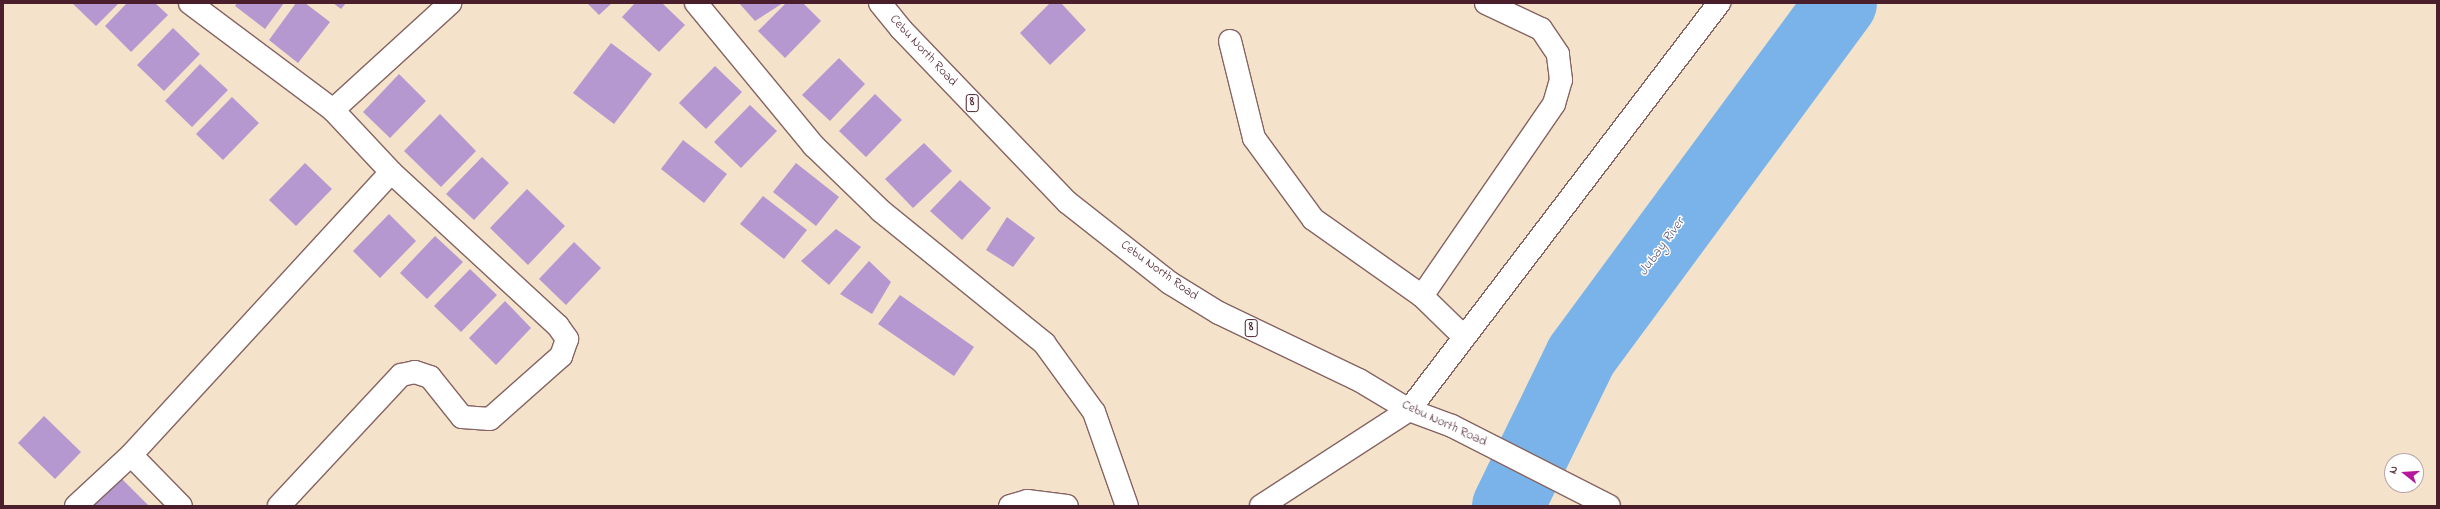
<!DOCTYPE html>
<html>
<head>
<meta charset="utf-8">
<style>
  body { margin:0 }
  #map { position:relative; width:2440px; height:509px; overflow:hidden; background:#f4e3ca; font-family:"Indie Flower",sans-serif }
  div>[style] { position:absolute }
  .river>* { height:72px; margin:-36px; padding:0 36px; transform-origin:36px; border-radius:36px; background:#79b3ea }
  .building>* { inset:0; background:#b598d0 }
  .roads { filter:drop-shadow(1px 0 #866463) drop-shadow(-1px 0 #866463) drop-shadow(0 1px #866463) drop-shadow(0 -1px #866463) }
  .minor>* { height:22px; margin:-11px; padding:0 11px; transform-origin:11px; border-radius:11px; background:#fff }
  .highway>* { height:22px; margin:-11px; padding:0 11px; transform-origin:11px; border-radius:11px; background:#fff }
  span { translate:-50% -50%; white-space:nowrap; text-align:center; line-height:1.15; -webkit-text-stroke:3px #fff; paint-order:stroke }
  .shield-label span { padding:1px 3px; background:#fff; border:1px solid; border-radius:3px; -webkit-text-stroke-width:0 }
  .shield-label { font-size:12px; color:#4a1f2b; font-weight:700 }
  .street-label { font-size:13px; color:#4a1f2b }
  .water-label { font-size:14px; color:#5d5a77; font-style:italic }
  .frame { position:absolute; inset:0; border:4px solid #4a1f2b; pointer-events:none }
  .north { position:absolute; left:2384px; top:453px; width:40px; height:40px; box-sizing:border-box; background:#fff; border:1px solid #b7a5aa; border-radius:50%; rotate:287deg; font-size:11px; font-weight:700; line-height:16px; text-align:center; color:#4a1f2b }
  .north::after { content:''; display:block; margin:auto; width:14px; height:18px; background:#b5179e; clip-path:polygon(50% 0,100% 100%,50% 72%,0 100%) }
</style>
</head>
<body>
<div id="map">
  <div class="river">
    <div style="left:1508px;top:506px;width:167px;rotate:-64deg"></div>
    <div style="left:1581px;top:356px;width:438px;rotate:-53.6deg"></div>
  </div>
  <div class="building">
    <div style="clip-path:polygon(72px 3px,119px 3px,96px 26px)"></div>
    <div style="clip-path:polygon(127px 3px,155px 3px,168px 15px,131px 52px,105px 26px)"></div>
    <div style="clip-path:polygon(237px 3px,284px 3px,265px 29px,235px 6px)"></div>
    <div style="clip-path:polygon(296px 3px,305px 3px,330px 22px,298px 63px,269px 40px)"></div>
    <div style="clip-path:polygon(333px 3px,346px 3px,341px 9px)"></div>
    <div style="clip-path:polygon(587px 3px,612px 3px,599px 15px)"></div>
    <div style="clip-path:polygon(635px 3px,662px 3px,685px 25px,659px 52px,622px 17px)"></div>
    <div style="clip-path:polygon(739px 3px,783px 3px,755px 21px)"></div>
    <div style="clip-path:polygon(786px 3px,803px 3px,821px 21px,785px 58px,758px 31px)"></div>
    <div style="clip-path:polygon(1050px 3px,1061px 3px,1086px 30px,1050px 65px,1020px 33px)"></div>
    <div style="clip-path:polygon(173px 28px,200px 54px,164px 91px,137px 65px)"></div>
    <div style="clip-path:polygon(611px 43px,652px 74px,614px 124px,573px 93px)"></div>
    <div style="clip-path:polygon(839px 58px,865px 84px,830px 121px,802px 95px)"></div>
    <div style="clip-path:polygon(200px 64px,228px 90px,192px 127px,165px 101px)"></div>
    <div style="clip-path:polygon(715px 66px,742px 92px,706px 129px,679px 103px)"></div>
    <div style="clip-path:polygon(399px 74px,426px 101px,390px 138px,363px 112px)"></div>
    <div style="clip-path:polygon(875px 94px,902px 120px,866px 157px,839px 131px)"></div>
    <div style="clip-path:polygon(232px 97px,259px 123px,223px 160px,196px 134px)"></div>
    <div style="clip-path:polygon(750px 105px,777px 131px,741px 168px,714px 142px)"></div>
    <div style="clip-path:polygon(440px 114px,476px 151px,441px 187px,404px 151px)"></div>
    <div style="clip-path:polygon(683px 140px,727px 174px,704px 203px,661px 169px)"></div>
    <div style="clip-path:polygon(924px 143px,952px 171px,913px 208px,885px 179px)"></div>
    <div style="clip-path:polygon(482px 157px,509px 183px,474px 220px,446px 194px)"></div>
    <div style="clip-path:polygon(305px 163px,332px 189px,296px 226px,269px 200px)"></div>
    <div style="clip-path:polygon(796px 163px,839px 197px,816px 226px,773px 192px)"></div>
    <div style="clip-path:polygon(960px 180px,991px 208px,962px 240px,930px 211px)"></div>
    <div style="clip-path:polygon(527px 189px,565px 226px,528px 265px,490px 228px)"></div>
    <div style="clip-path:polygon(763px 196px,807px 230px,784px 259px,740px 224px)"></div>
    <div style="clip-path:polygon(389px 214px,416px 241px,380px 278px,353px 251px)"></div>
    <div style="clip-path:polygon(1007px 217px,1035px 238px,1013px 267px,986px 250px)"></div>
    <div style="clip-path:polygon(836px 229px,861px 247px,829px 285px,801px 261px)"></div>
    <div style="clip-path:polygon(435px 236px,463px 262px,427px 299px,400px 273px)"></div>
    <div style="clip-path:polygon(574px 242px,601px 268px,566px 305px,539px 279px)"></div>
    <div style="clip-path:polygon(869px 261px,891px 282px,872px 314px,840px 294px)"></div>
    <div style="clip-path:polygon(470px 269px,497px 295px,461px 332px,434px 306px)"></div>
    <div style="clip-path:polygon(900px 295px,974px 347px,954px 376px,878px 324px)"></div>
    <div style="clip-path:polygon(505px 301px,531px 328px,496px 365px,469px 338px)"></div>
    <div style="clip-path:polygon(44px 416px,81px 452px,55px 479px,18px 443px)"></div>
    <div style="clip-path:polygon(119px 476px,149px 506px,95px 506px,93px 504px)"></div>
  </div>
  <div class="roads">
    <div class="minor">
      <div style="left:190px;top:3px;width:179px;rotate:36.8deg"></div>
      <div style="left:333px;top:110px;width:85px;rotate:46.9deg"></div>
      <div style="left:391px;top:172px;width:227px;rotate:42.7deg"></div>
      <div style="left:558px;top:326px;width:16px;rotate:55deg"></div>
      <div style="left:567px;top:339px;width:18px;rotate:109deg"></div>
      <div style="left:561px;top:356px;width:95px;rotate:138.4deg"></div>
      <div style="left:490px;top:419px;width:28px;rotate:-176deg"></div>
      <div style="left:462px;top:417px;width:51px;rotate:-128.7deg"></div>
      <div style="left:430px;top:377px;width:16px;rotate:-162deg"></div>
      <div style="left:415px;top:372px;width:14px;rotate:168deg"></div>
      <div style="left:401px;top:375px;width:179px;rotate:133deg"></div>
      <div style="left:696px;top:3px;width:185px;rotate:50.5deg"></div>
      <div style="left:814px;top:146px;width:93px;rotate:44.1deg"></div>
      <div style="left:881px;top:211px;width:210px;rotate:39deg"></div>
      <div style="left:1044px;top:343px;width:85px;rotate:54.1deg"></div>
      <div style="left:1094px;top:412px;width:100px;rotate:70.7deg"></div>
      <div style="left:1230px;top:41px;width:100px;rotate:76.1deg"></div>
      <div style="left:1254px;top:138px;width:100px;rotate:53.9deg"></div>
      <div style="left:1313px;top:219px;width:133px;rotate:35.2deg"></div>
      <div style="left:1422px;top:296px;width:59px;rotate:44.3deg"></div>
      <div style="left:333px;top:110px;width:159px;rotate:-42.4deg"></div>
      <div style="left:1422px;top:296px;width:233px;rotate:-55.5deg"></div>
      <div style="left:1554px;top:104px;width:25px;rotate:-74deg"></div>
      <div style="left:1561px;top:80px;width:26px;rotate:-97deg"></div>
      <div style="left:1558px;top:54px;width:30px;rotate:-124deg"></div>
      <div style="left:1541px;top:29px;width:61px;rotate:-154.7deg"></div>
      <div style="left:131px;top:455px;width:71px;rotate:45.6deg"></div>
      <div style="left:76px;top:506px;width:75px;rotate:-42.8deg"></div>
      <div style="left:131px;top:455px;width:384px;rotate:-47.4deg"></div>
      <div style="left:1010px;top:506px;width:18px;rotate:-16deg"></div>
      <div style="left:1027px;top:501px;width:40px;rotate:7.1deg"></div>
      <div style="left:1261px;top:506px;width:176px;rotate:-33deg"></div>
      <div style="left:1409px;top:410px;width:512px;rotate:-52.7deg"></div>
    </div>
    <div class="highway">
      <div style="left:880px;top:3px;width:33px;rotate:51deg"></div>
      <div style="left:901px;top:29px;width:240px;rotate:46.2deg"></div>
      <div style="left:1067px;top:202px;width:131px;rotate:38.2deg"></div>
      <div style="left:1170px;top:283px;width:57px;rotate:31.5deg"></div>
      <div style="left:1219px;top:313px;width:155px;rotate:25.6deg"></div>
      <div style="left:1359px;top:380px;width:58px;rotate:31deg"></div>
      <div style="left:1409px;top:410px;width:46px;rotate:20.4deg"></div>
      <div style="left:1452px;top:426px;width:176px;rotate:27deg"></div>
    </div>
  </div>
  <div class="shield-label">
    <span style="left:972px;top:103px">8</span>
    <span style="left:1251px;top:328px">8</span>
  </div>
  <div class="street-label">
    <span style="left:923px;top:51px;rotate:47deg">Cebu North Road</span>
    <span style="left:1159px;top:271px;rotate:36deg">Cebu North Road</span>
    <span style="left:1444px;top:424px;rotate:25deg">Cebu North Road</span>
  </div>
  <div class="water-label">
    <span style="left:1662px;top:247px;rotate:-54deg">Jubay River</span>
  </div>
  <div class="frame"></div>
  <div class="north">N</div>
</div>
</body>
</html>
